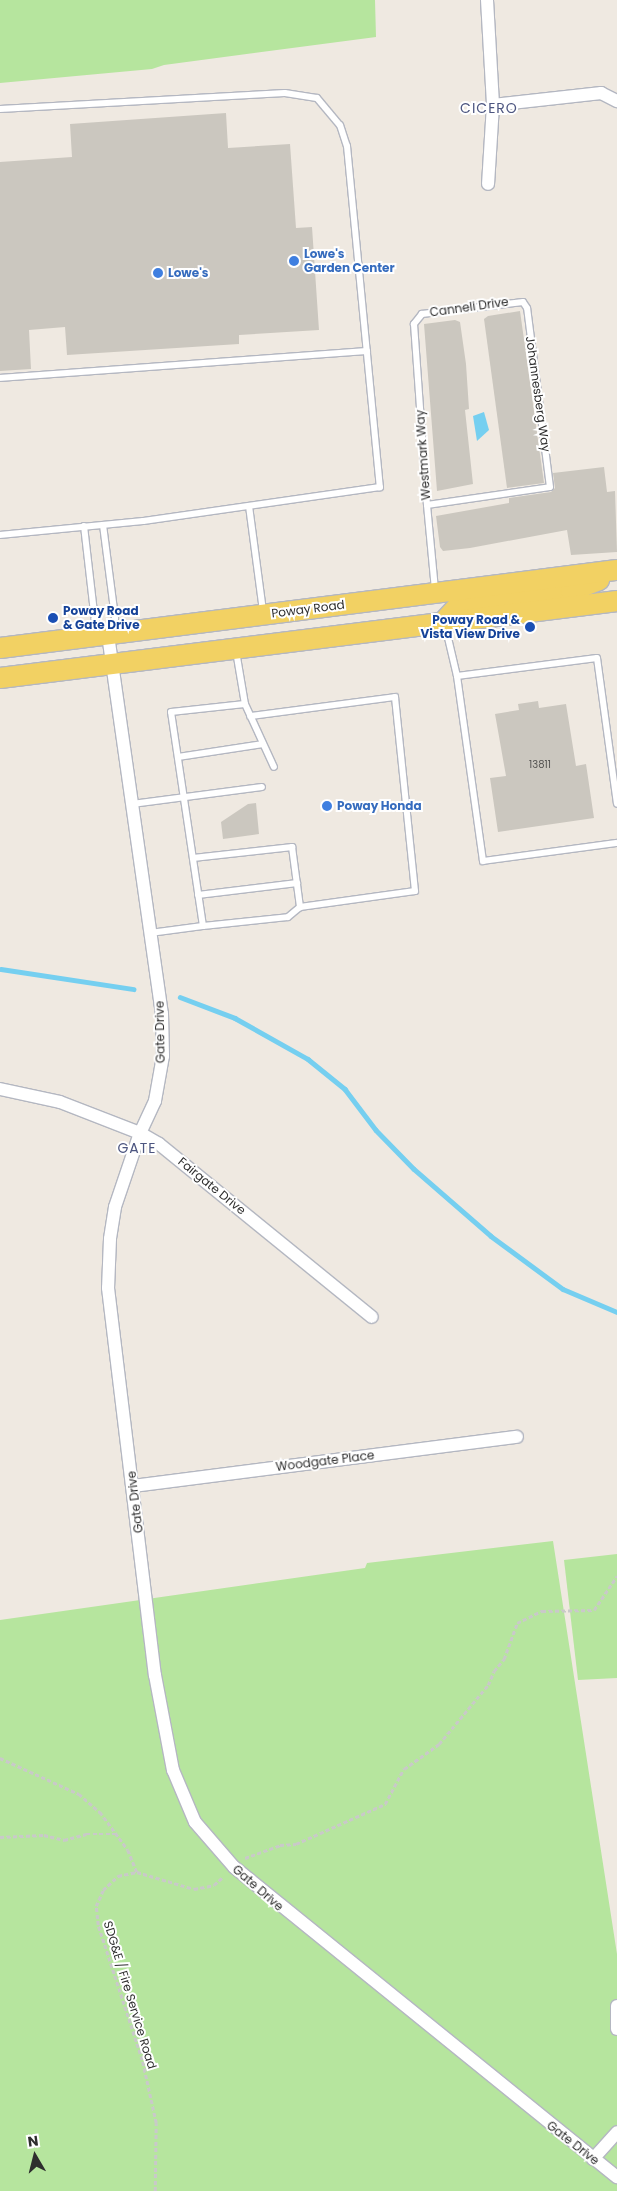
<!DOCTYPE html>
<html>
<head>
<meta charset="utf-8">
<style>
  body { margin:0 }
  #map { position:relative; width:617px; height:2191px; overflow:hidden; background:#efe9e1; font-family:Poppins,sans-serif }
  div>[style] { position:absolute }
  .green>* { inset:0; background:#b6e59e }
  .water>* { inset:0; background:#75cff0 }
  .stream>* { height:4.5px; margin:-2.25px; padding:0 2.25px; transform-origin:2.25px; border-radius:2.25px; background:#75cff0 }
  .building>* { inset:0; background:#cbc7bf }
  .path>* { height:2.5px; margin-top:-1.25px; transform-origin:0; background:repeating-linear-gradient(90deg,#c9c9c9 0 4px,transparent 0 6.5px) }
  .roads { filter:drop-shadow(1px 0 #b4b7c1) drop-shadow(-1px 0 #b4b7c1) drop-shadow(0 1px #b4b7c1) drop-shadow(0 -1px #b4b7c1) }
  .service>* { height:6px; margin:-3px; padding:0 3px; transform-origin:3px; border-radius:3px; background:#fff }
  .minor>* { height:12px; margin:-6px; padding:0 6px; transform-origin:6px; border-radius:6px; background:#fff }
  .primary>* { height:20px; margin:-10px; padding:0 10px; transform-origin:10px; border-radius:10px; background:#f2d163 }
  .dots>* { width:14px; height:14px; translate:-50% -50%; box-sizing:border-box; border:2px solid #fff; border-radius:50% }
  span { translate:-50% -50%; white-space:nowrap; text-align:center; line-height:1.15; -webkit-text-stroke:4px #fff; paint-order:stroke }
  .number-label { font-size:10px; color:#555452 }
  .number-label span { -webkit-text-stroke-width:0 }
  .shop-label { font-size:12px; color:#366cbe; font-weight:700 }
  .left { translate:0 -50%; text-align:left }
  .street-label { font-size:12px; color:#2e2e2e }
  .transit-label { font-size:12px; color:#164399; font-weight:700 }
  .right { translate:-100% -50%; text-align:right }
  .neighbourhood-label { font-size:14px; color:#4d5680; letter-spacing:1px }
  .north { position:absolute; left:10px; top:2131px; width:50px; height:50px; -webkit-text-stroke:4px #fff; paint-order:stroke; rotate:352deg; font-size:14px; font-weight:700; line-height:20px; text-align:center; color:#2e2e2e }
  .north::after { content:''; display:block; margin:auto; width:18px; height:22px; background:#2e2e2e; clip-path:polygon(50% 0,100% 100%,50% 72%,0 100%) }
</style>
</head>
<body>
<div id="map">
  <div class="green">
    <div style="clip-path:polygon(0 0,375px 0,376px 37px,164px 65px,152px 69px,0 83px)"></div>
    <div style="clip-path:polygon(553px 1541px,617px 1954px,617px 2191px,0 2191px,0 1620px,365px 1568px,367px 1563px)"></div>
    <div style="clip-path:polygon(617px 1554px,617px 1678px,578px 1680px,564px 1560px)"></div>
  </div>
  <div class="water">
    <div style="clip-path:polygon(484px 412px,489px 430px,477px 441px,473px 416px)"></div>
  </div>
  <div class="stream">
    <div style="left:1px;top:969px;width:134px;rotate:8.6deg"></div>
    <div style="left:180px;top:997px;width:59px;rotate:20.9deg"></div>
    <div style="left:235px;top:1018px;width:84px;rotate:29.3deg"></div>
    <div style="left:308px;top:1059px;width:48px;rotate:39deg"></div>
    <div style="left:345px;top:1089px;width:51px;rotate:52.9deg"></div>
    <div style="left:376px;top:1130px;width:54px;rotate:45.7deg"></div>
    <div style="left:414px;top:1169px;width:102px;rotate:41deg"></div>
    <div style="left:491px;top:1236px;width:89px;rotate:36.4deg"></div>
    <div style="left:563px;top:1289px;width:59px;rotate:23.1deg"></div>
  </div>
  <div class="building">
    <div style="clip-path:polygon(226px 113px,228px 148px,290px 144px,296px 228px,312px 227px,319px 330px,239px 335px,239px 344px,67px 355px,65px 327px,29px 330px,31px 369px,0 371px,0 162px,72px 157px,70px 124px)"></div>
    <div style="clip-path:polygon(520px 311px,544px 483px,507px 488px,484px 319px,488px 316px)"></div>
    <div style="clip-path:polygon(455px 320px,460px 322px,466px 364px,469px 409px,465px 410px,473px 484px,437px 491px,424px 324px)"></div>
    <div style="clip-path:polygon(604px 467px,607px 492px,615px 491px,617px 552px,571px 555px,567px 530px,470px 548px,443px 551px,440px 547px,436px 516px,509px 503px,509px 498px,551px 492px,555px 488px,553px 473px)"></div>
    <div style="clip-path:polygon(538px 701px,539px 708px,566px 704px,576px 766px,586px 764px,594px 818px,498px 832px,490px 778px,506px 776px,495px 714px,519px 710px,518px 704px)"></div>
    <div style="clip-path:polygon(256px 803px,259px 834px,223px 839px,221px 822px,248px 804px)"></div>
  </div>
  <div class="path">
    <div style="left:0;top:1758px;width:87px;rotate:24.5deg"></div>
    <div style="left:79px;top:1794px;width:28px;rotate:41deg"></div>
    <div style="left:100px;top:1812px;width:47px;rotate:53.6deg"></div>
    <div style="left:128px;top:1850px;width:24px;rotate:68deg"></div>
    <div style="left:0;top:1837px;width:44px;rotate:-2.6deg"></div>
    <div style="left:44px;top:1835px;width:21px;rotate:14deg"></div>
    <div style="left:64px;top:1840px;width:23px;rotate:-15deg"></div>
    <div style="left:86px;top:1834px;width:30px"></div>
    <div style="left:245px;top:1858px;width:37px;rotate:-20deg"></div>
    <div style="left:280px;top:1845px;width:16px;rotate:-4deg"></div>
    <div style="left:296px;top:1844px;width:98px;rotate:-24.2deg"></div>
    <div style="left:385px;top:1804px;width:40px;rotate:-62deg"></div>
    <div style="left:404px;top:1769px;width:43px;rotate:-35.5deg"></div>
    <div style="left:439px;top:1744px;width:77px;rotate:-50.3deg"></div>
    <div style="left:488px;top:1685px;width:15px;rotate:-67deg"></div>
    <div style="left:494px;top:1671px;width:16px;rotate:-50deg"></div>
    <div style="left:504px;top:1659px;width:38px;rotate:-70deg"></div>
    <div style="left:517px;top:1623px;width:28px;rotate:-26deg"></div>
    <div style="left:542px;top:1611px;width:52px;rotate:-1.1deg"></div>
    <div style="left:594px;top:1610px;width:41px;rotate:-55.9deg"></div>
    <div style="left:155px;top:2191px;width:68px;rotate:-89.2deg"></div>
    <div style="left:156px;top:2123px;width:65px;rotate:-102.5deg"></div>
    <div style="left:142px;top:2060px;width:142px;rotate:-108.1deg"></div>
    <div style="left:98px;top:1925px;width:19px;rotate:-96deg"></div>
    <div style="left:96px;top:1906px;width:17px;rotate:-66deg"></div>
    <div style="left:103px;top:1890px;width:21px;rotate:-43deg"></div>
    <div style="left:118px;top:1876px;width:19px;rotate:-12deg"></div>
    <div style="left:137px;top:1872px;width:59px;rotate:16.6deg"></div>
    <div style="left:194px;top:1889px;width:20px;rotate:-11deg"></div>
    <div style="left:214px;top:1885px;width:13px;rotate:-42deg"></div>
  </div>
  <div class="roads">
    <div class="service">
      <div style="left:0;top:109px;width:285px;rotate:-3.2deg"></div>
      <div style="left:285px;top:93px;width:32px;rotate:9deg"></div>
      <div style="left:317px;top:98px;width:35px;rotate:50deg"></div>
      <div style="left:340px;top:125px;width:22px;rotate:72deg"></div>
      <div style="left:347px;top:146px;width:343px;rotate:84.5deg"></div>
      <div style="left:380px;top:487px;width:239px;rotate:171.8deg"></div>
      <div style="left:143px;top:521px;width:144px;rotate:174.4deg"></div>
      <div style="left:0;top:378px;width:368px;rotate:-4.2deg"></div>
      <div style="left:427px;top:505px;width:124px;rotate:-8.3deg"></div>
      <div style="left:550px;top:487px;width:180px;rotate:-97.3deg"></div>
      <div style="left:527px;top:308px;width:7px;rotate:-124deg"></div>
      <div style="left:523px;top:302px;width:102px;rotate:173.2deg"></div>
      <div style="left:422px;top:314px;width:13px;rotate:129deg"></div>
      <div style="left:414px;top:324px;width:181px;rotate:85.9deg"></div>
      <div style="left:427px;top:505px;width:85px;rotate:84.6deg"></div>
      <div style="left:249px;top:506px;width:106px;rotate:82.4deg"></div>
      <div style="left:103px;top:525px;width:94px;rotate:82.6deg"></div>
      <div style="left:115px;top:618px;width:14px;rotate:115deg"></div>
      <div style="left:84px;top:526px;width:96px;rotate:83.4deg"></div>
      <div style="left:95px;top:621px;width:13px;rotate:48deg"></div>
      <div style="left:445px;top:625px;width:52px;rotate:76.8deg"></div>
      <div style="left:457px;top:676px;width:187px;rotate:82deg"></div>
      <div style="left:483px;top:861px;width:135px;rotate:-7.7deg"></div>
      <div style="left:236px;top:651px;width:54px;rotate:80.4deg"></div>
      <div style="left:245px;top:704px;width:69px;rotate:65.3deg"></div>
      <div style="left:457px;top:676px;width:141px;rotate:-7.3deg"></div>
      <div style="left:597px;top:658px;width:147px;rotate:82.2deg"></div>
      <div style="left:178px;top:757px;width:86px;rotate:-8.7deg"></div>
      <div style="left:132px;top:804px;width:131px;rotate:-7.5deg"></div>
      <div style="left:193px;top:858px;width:100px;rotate:-6.3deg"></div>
      <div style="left:292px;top:847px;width:61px;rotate:82.4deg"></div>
      <div style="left:198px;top:895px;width:100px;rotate:-6.9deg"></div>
      <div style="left:203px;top:926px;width:85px;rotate:-6deg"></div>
      <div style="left:288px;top:917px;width:16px;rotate:-40deg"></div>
      <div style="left:300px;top:907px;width:116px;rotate:-7.9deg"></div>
      <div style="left:415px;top:891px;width:195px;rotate:-95.9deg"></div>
      <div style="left:395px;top:697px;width:146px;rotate:172.5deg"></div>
      <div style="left:150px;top:933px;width:53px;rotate:-7.5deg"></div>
      <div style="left:203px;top:926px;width:216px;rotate:-98.5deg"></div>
      <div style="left:171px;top:712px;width:74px;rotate:-6.2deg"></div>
    </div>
    <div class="minor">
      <div style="left:487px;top:0;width:105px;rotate:86.7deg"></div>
      <div style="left:493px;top:105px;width:79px;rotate:93.6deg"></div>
      <div style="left:493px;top:105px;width:109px;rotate:-6.3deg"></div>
      <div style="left:601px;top:93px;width:18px;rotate:27deg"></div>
      <div style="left:108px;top:635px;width:383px;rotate:81.9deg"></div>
      <div style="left:162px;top:1014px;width:42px;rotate:88.6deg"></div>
      <div style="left:163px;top:1056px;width:46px;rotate:100.1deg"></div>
      <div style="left:155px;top:1101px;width:35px;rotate:115deg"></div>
      <div style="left:140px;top:1133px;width:78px;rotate:108.7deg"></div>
      <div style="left:115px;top:1207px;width:32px;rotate:99deg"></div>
      <div style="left:110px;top:1239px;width:49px;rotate:92.3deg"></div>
      <div style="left:108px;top:1288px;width:390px;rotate:83.1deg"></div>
      <div style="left:155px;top:1675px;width:97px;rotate:79.3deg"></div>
      <div style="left:173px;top:1770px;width:56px;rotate:67.1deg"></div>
      <div style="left:195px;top:1822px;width:60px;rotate:49.1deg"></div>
      <div style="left:234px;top:1867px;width:493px;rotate:39deg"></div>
      <div style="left:0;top:1089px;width:61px;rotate:12.2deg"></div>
      <div style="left:60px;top:1102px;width:86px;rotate:21.2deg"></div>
      <div style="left:140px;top:1133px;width:22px;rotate:30deg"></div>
      <div style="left:159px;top:1144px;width:274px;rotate:39.1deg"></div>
      <div style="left:133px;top:1486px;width:387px;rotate:-7.3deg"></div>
      <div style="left:617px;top:2006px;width:23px;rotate:90deg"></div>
      <div style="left:593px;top:2159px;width:36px;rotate:-48deg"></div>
    </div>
    <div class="primary">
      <div style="left:444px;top:621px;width:21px;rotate:-47deg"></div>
      <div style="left:458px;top:606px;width:114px;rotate:-7.6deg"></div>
      <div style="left:571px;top:591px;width:30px;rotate:-21deg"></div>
      <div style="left:0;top:648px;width:622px;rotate:-7.21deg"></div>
      <div style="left:0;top:678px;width:622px;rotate:-7.11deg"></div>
    </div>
  </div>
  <div class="dots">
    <div style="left:294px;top:261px;background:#3f7fe0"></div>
    <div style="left:158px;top:273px;background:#3f7fe0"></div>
    <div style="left:53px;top:618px;background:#1a4fb4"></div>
    <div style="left:530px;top:627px;background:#1a4fb4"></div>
    <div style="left:327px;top:806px;background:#3f7fe0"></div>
  </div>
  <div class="number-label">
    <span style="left:540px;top:765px">13811</span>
  </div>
  <div class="shop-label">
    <span class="left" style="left:304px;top:261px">Lowe's<br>Garden Center</span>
    <span class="left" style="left:168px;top:273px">Lowe's</span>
    <span class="left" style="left:337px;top:806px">Poway Honda</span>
  </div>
  <div class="street-label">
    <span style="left:469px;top:307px;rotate:-8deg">Canneli Drive</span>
    <span style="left:538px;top:394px;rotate:82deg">Johannesberg Way</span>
    <span style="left:423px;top:455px;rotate:-94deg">Westmark Way</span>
    <span style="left:308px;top:609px;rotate:-7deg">Poway Road</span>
    <span style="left:160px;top:1032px;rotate:-91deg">Gate Drive</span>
    <span style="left:212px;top:1186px;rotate:39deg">Fairgate Drive</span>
    <span style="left:325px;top:1461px;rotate:-7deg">Woodgate Place</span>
    <span style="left:135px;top:1502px;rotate:-97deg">Gate Drive</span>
    <span style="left:258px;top:1888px;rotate:41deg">Gate Drive</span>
    <span style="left:130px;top:1995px;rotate:73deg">SDG&amp;E / Fire Service Road</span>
    <span style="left:573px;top:2143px;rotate:38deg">Gate Drive</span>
  </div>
  <div class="transit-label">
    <span class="left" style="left:63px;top:618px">Poway Road<br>&amp; Gate Drive</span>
    <span class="right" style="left:520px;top:627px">Poway Road &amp;<br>Vista View Drive</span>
  </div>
  <div class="neighbourhood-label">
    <span style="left:489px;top:108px">CICERO</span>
    <span style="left:137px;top:1148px">GATE</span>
  </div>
  <div class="north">N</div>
</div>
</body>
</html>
